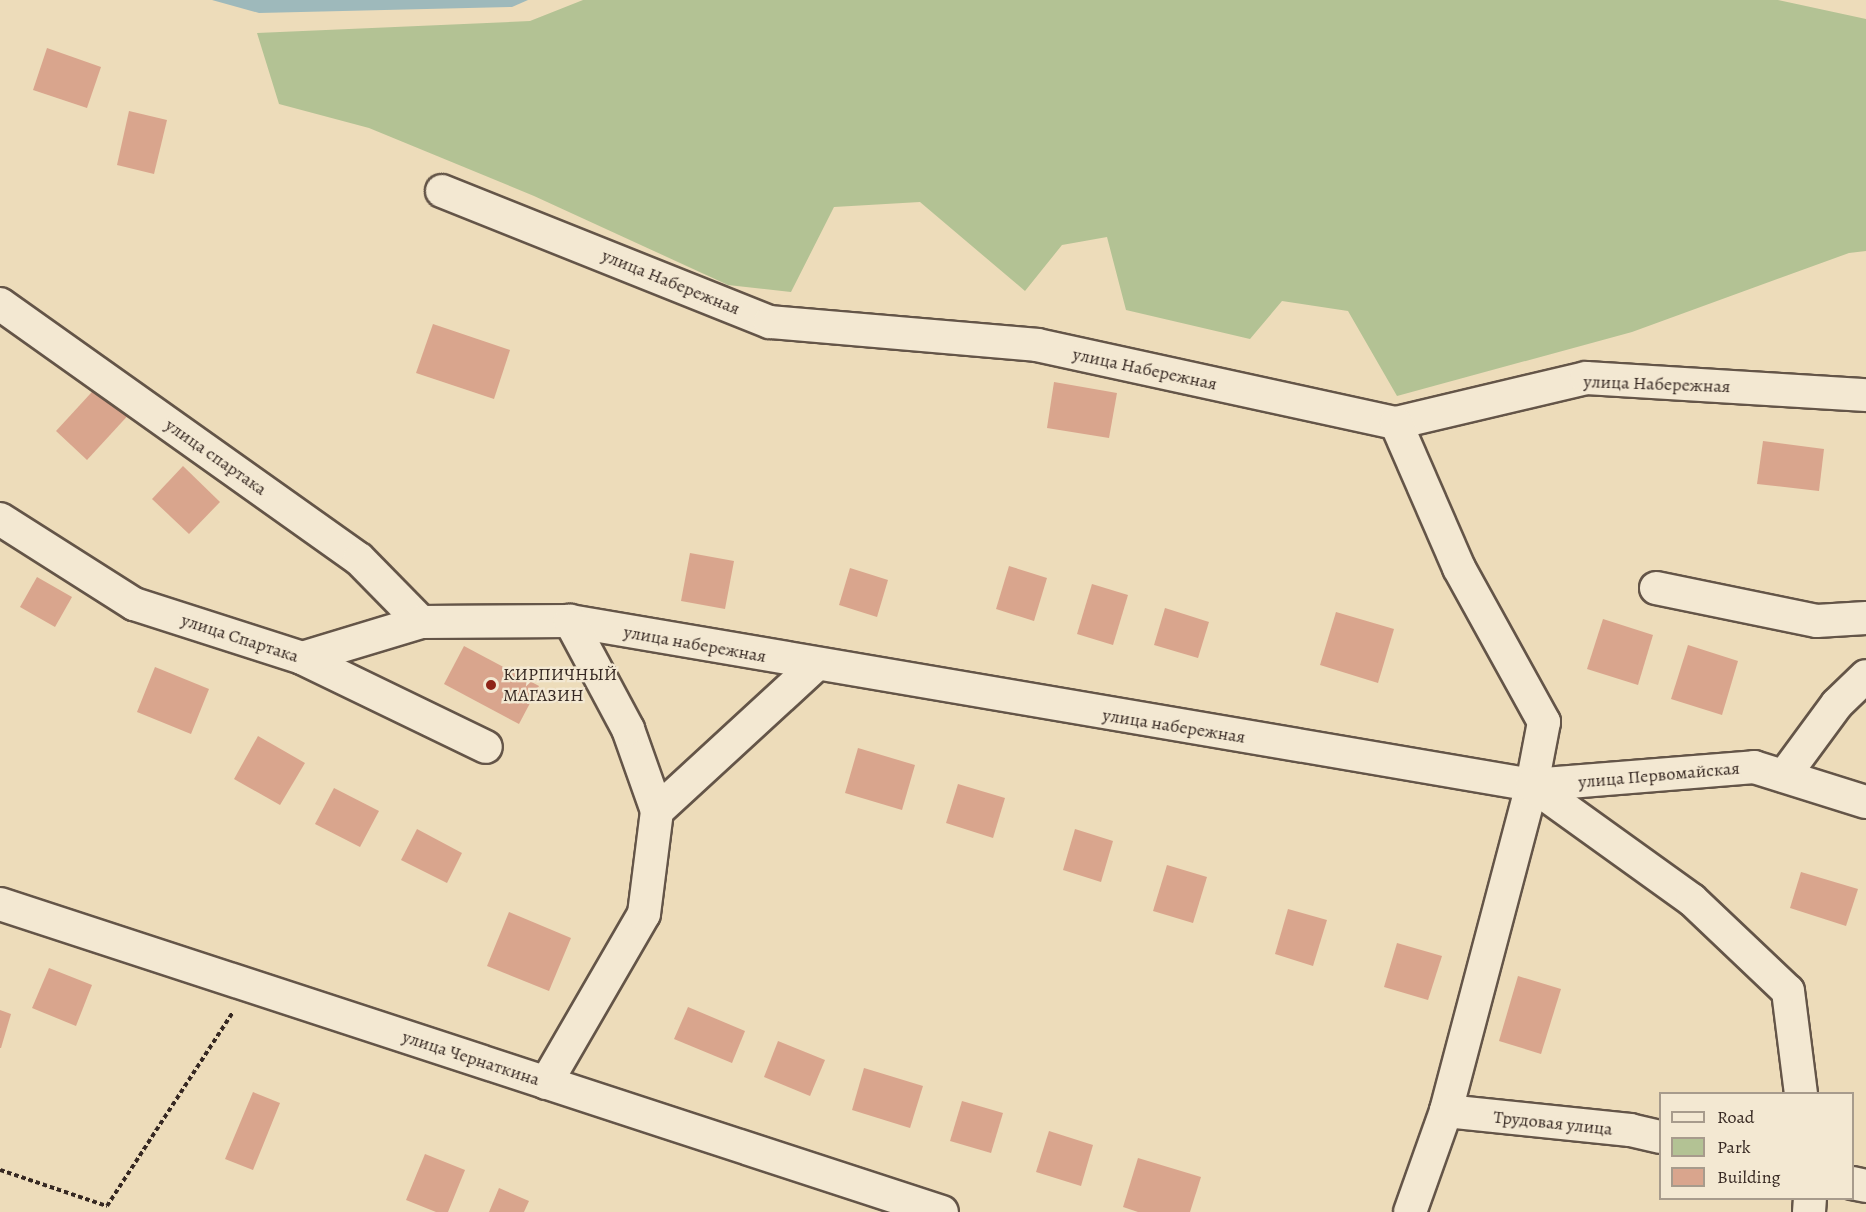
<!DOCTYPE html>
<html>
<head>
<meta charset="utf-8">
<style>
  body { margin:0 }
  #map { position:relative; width:1866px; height:1212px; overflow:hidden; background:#eddcba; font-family:Alegreya,serif }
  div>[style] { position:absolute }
  .green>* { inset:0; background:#b3c294 }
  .water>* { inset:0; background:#9eb9bb }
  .building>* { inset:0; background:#d9a58d }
  .path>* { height:4px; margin-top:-2px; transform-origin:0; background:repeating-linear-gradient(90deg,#362822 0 4.5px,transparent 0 7.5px) }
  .roads { filter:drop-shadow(2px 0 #645548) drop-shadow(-2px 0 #645548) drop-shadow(0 2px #645548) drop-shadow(0 -2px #645548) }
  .minor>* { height:32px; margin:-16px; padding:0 16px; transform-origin:16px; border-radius:16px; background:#f3e8d2 }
  .dots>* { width:16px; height:16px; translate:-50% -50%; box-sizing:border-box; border:3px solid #f3e8d2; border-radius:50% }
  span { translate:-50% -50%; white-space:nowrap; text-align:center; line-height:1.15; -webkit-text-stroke:4.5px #f3e8d2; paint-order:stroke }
  .street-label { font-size:18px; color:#362822 }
  .poi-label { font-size:18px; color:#362822 }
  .left { translate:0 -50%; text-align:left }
  .legend { position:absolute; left:1659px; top:1092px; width:195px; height:108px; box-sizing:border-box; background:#f3e8d2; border:2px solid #a79b8c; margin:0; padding:8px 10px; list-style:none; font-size:18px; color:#362822 }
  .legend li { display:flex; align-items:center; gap:12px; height:30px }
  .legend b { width:30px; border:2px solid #a79b8c }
</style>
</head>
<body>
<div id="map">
  <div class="green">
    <div style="clip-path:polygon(583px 0,1778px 0,1866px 19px,1866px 251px,1849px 253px,1632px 332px,1397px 396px,1348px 311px,1282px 301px,1250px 339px,1126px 310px,1107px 237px,1062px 245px,1025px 291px,920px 202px,834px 207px,791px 292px,728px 285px,534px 196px,369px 128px,279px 104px,257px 33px,530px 21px)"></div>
  </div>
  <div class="water">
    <div style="clip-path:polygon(212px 0,528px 0,512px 7px,259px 13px)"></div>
  </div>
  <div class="building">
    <div style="clip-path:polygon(47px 48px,101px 67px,87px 108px,33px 90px)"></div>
    <div style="clip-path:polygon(129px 111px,167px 120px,154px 174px,117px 165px)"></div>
    <div style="clip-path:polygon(433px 324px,510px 350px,494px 399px,416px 373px)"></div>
    <div style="clip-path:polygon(102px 381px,133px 410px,87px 460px,56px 431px)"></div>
    <div style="clip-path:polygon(1054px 382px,1117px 393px,1109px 438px,1047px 428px)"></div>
    <div style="clip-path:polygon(1763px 441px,1824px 449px,1819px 491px,1757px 484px)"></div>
    <div style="clip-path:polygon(183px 466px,220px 502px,189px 534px,152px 499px)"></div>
    <div style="clip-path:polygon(690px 553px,734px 561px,725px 609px,681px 601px)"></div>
    <div style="clip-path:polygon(1009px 566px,1047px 578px,1034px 621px,996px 609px)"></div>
    <div style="clip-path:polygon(850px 568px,888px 580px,877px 617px,839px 605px)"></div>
    <div style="clip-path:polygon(37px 577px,72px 597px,55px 627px,20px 607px)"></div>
    <div style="clip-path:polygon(1092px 584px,1128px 595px,1113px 645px,1077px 634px)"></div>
    <div style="clip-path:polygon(1165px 608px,1209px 622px,1198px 658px,1154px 645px)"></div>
    <div style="clip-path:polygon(1336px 612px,1394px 629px,1378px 683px,1320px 665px)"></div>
    <div style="clip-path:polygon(1603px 619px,1653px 635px,1638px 685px,1587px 669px)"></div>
    <div style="clip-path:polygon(1688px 645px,1738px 661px,1722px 715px,1671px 699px)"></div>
    <div style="clip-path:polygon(464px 646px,539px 686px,519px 724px,444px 684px)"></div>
    <div style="clip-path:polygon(155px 667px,209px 689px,191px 734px,137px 712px)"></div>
    <div style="clip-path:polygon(258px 736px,305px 763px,280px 805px,234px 779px)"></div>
    <div style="clip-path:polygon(858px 748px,915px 765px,902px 810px,845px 793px)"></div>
    <div style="clip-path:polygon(958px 784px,1005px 798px,993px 838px,946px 823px)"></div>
    <div style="clip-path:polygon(334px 788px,379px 811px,360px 847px,315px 824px)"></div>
    <div style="clip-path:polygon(417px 829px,462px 853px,447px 883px,401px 860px)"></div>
    <div style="clip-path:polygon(1075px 829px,1113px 841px,1101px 882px,1063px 870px)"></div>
    <div style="clip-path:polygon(1167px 865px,1207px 877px,1193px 923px,1153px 911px)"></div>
    <div style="clip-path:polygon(1801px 872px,1858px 889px,1846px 926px,1790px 908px)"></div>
    <div style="clip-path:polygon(1288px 909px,1327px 920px,1313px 966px,1275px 954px)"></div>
    <div style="clip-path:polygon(509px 912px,571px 938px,549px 991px,487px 966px)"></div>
    <div style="clip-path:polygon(1397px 943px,1442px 956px,1428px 1000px,1384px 987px)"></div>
    <div style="clip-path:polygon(49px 968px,92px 985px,76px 1026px,32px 1008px)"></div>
    <div style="clip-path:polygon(1518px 976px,1561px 989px,1541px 1054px,1499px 1041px)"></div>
    <div style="clip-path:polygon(688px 1007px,745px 1031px,732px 1063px,674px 1039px)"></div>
    <div style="clip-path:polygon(0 1010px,11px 1014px,1px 1048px,0 1048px)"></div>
    <div style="clip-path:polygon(778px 1041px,825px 1060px,810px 1096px,764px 1077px)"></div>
    <div style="clip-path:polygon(864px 1068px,923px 1086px,910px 1128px,852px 1110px)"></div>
    <div style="clip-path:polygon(253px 1092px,280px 1103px,253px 1170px,225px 1159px)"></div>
    <div style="clip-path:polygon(962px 1101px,1003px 1113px,991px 1153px,950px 1141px)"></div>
    <div style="clip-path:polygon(1049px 1131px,1093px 1145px,1081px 1186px,1036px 1172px)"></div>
    <div style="clip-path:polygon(425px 1154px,465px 1170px,448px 1212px,436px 1212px,406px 1200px)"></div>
    <div style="clip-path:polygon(1138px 1158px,1201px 1177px,1190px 1212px,1138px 1212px,1123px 1207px)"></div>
    <div style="clip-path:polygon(499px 1188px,529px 1201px,524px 1212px,489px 1212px)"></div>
  </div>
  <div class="path">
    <div style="left:0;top:1170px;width:113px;rotate:18.6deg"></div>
    <div style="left:107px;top:1206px;width:231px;rotate:-57deg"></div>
  </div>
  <div class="roads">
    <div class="minor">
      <div style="left:442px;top:191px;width:353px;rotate:21.8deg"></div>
      <div style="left:770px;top:322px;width:268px;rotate:4.9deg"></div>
      <div style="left:1037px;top:345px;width:367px;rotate:12.3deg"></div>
      <div style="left:1396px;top:423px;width:195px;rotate:-13.3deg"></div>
      <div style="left:1586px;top:378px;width:281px;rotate:3.5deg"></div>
      <div style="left:0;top:304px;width:440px;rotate:35.4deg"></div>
      <div style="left:359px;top:559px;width:88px;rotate:45.5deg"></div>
      <div style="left:1396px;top:423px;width:158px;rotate:66.5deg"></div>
      <div style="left:1459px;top:568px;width:176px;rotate:61.1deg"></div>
      <div style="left:1544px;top:722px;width:64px;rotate:100.8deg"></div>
      <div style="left:1532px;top:785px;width:337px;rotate:104.8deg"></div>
      <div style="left:1446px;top:1111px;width:107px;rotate:109.6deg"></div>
      <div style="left:0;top:519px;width:159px;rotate:32.4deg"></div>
      <div style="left:134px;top:604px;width:176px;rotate:17.8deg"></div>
      <div style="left:302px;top:658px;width:204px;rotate:25.8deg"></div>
      <div style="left:1656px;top:588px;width:164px;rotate:11.6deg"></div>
      <div style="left:1817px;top:621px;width:49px;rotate:-3.5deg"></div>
      <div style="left:302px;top:658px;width:124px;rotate:-16.8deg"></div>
      <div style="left:421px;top:622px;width:149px;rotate:-0.4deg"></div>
      <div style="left:570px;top:621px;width:976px;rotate:9.67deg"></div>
      <div style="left:1532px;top:785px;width:223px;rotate:-4.6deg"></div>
      <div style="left:1754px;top:767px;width:117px;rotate:17.4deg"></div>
      <div style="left:1784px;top:776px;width:89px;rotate:-53.6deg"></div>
      <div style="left:1837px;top:704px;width:40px;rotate:-44deg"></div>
      <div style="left:1532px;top:785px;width:197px;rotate:35.7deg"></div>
      <div style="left:1692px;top:900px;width:132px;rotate:43.5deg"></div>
      <div style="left:1788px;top:991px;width:104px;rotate:82.8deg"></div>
      <div style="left:657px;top:811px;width:216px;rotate:-42.6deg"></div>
      <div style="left:0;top:904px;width:991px;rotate:18.11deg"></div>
      <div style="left:546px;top:1083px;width:195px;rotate:-59.9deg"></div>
      <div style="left:644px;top:914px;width:104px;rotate:-82.8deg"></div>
      <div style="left:657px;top:811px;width:87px;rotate:-109.5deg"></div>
      <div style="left:628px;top:729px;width:123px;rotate:-118.2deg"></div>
      <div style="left:1446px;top:1111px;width:185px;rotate:5.9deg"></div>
      <div style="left:1630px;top:1130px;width:31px;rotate:13deg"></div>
      <div style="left:1852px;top:1183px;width:14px;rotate:12deg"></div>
      <div style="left:1809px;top:1212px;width:14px;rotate:-86deg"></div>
    </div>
  </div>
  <div class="dots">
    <div style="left:491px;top:685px;background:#8f2418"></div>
  </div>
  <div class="street-label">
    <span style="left:671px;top:282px;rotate:22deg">улица Набережная</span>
    <span style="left:1145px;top:369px;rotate:12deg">улица Набережная</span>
    <span style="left:1657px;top:384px;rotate:2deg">улица Набережная</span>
    <span style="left:216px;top:457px;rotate:35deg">улица спартака</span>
    <span style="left:240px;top:638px;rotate:18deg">улица Спартака</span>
    <span style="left:695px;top:644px;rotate:10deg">улица набережная</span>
    <span style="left:1174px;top:726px;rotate:9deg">улица набережная</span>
    <span style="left:1659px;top:775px;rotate:-5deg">улица Первомайская</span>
    <span style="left:471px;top:1058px;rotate:18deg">улица Чернаткина</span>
    <span style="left:1553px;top:1123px;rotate:6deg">Трудовая улица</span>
  </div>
  <div class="poi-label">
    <span class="left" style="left:503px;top:685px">КИРПИЧНЫЙ<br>МАГАЗИН</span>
  </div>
  <ul class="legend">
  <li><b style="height:8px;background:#f3e8d2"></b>Road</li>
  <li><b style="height:16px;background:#b3c294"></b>Park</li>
  <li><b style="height:16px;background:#d9a58d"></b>Building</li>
  </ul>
</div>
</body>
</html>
